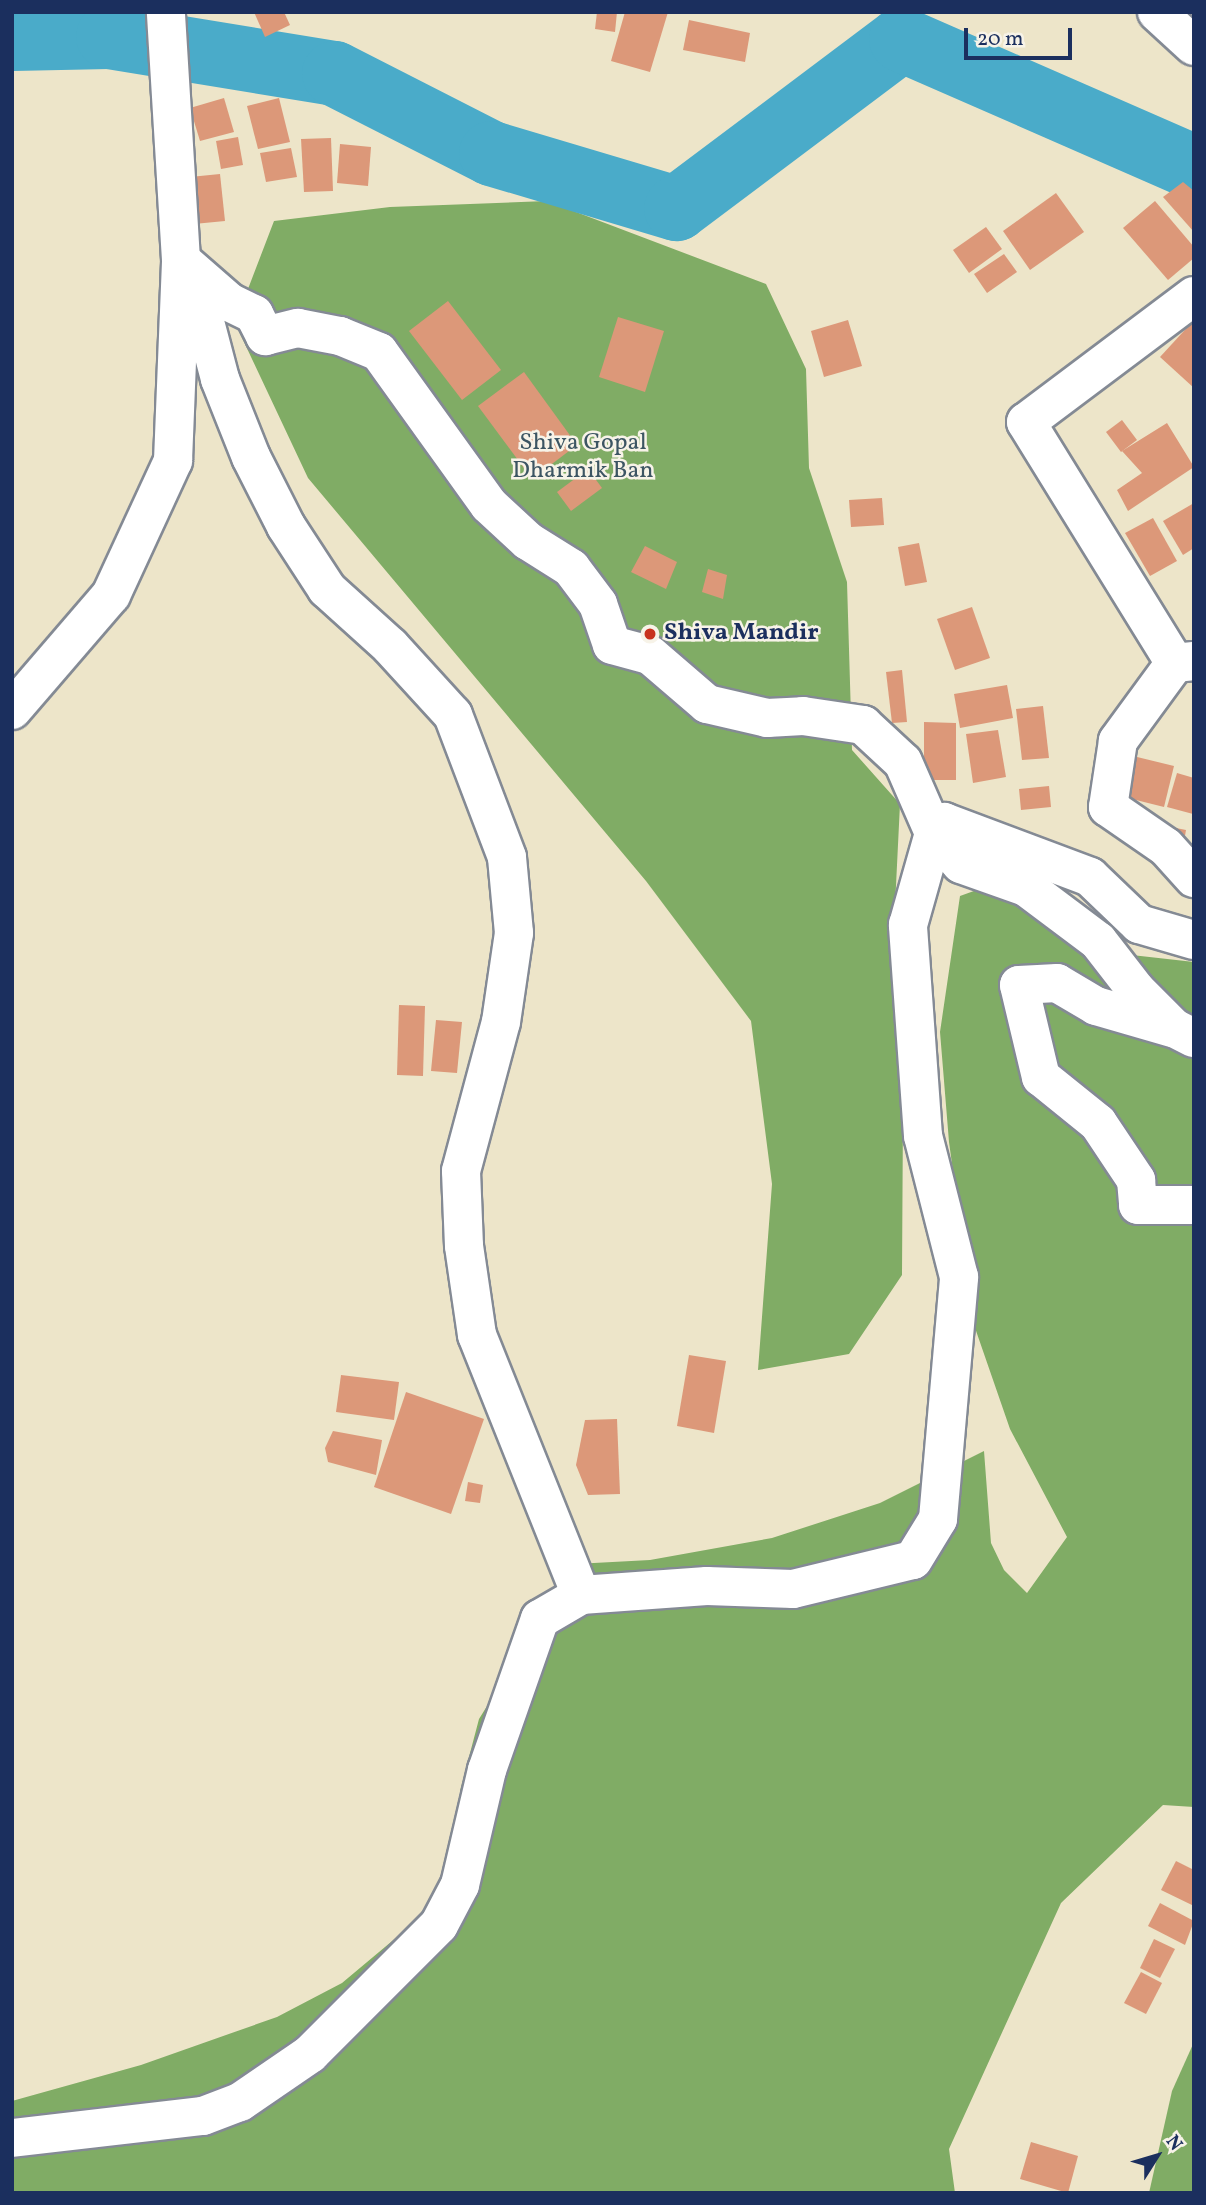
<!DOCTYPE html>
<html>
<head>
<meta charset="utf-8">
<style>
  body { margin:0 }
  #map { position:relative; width:1206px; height:2205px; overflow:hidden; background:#ede5c9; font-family:Vollkorn,serif }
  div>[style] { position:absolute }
  .forest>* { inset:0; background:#80ac65 }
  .river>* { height:65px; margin:-32.5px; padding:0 32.5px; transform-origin:32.5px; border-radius:32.5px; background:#4aabc9 }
  .building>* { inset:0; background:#dc9879 }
  .roads { filter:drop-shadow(2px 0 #848a94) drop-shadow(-2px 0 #848a94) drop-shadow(0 2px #848a94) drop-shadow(0 -2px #848a94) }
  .minor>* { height:38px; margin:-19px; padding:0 19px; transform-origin:19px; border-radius:19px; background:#fff }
  .dots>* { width:19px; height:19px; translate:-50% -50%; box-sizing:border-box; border:4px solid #f7f3e8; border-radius:50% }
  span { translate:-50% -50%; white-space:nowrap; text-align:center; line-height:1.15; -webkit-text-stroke:5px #f7f3e8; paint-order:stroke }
  .park-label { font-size:24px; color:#3c5563 }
  .poi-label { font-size:24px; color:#1b2f5e; font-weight:700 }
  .left { translate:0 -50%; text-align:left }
  .frame { position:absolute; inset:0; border:14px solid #1b2f5e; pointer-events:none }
  .north { position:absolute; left:1122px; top:2121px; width:70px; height:70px; -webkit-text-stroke:5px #f7f3e8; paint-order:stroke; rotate:53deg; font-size:19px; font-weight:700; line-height:28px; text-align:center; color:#1b2f5e }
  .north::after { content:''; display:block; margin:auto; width:24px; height:32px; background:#1b2f5e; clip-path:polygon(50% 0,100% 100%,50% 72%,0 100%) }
  .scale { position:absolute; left:964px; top:28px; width:108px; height:32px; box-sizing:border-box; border:4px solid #1b2f5e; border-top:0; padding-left:9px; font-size:21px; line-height:24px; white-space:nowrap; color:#1b2f5e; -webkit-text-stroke:5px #f7f3e8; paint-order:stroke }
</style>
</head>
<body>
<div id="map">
  <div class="forest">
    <div style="clip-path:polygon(547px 201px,766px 284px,806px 369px,809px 468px,847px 582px,852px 750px,900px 804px,892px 967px,903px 1110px,902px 1275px,849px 1354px,758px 1370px,772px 1184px,751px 1021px,646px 881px,308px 478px,235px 323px,274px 221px,390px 207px)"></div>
    <div style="clip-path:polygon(985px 887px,1087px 950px,1194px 962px,1194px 1807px,1163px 1805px,1061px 1903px,949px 2149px,955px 2193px,12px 2193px,12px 2101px,141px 2065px,277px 2017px,342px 1983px,459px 1885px,460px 1791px,479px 1719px,575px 1564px,650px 1560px,772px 1538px,880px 1503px,984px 1451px,991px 1543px,1004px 1570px,1027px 1593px,1067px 1537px,1010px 1429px,974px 1325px,949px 1142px,940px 1032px,960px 896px)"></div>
    <div style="clip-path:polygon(1194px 2042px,1194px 2193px,1149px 2193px,1172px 2091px)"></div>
  </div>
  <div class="river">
    <div style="left:12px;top:38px;width:96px;rotate:-1.2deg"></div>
    <div style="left:108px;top:36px;width:229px;rotate:9.3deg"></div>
    <div style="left:334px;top:73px;width:176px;rotate:27deg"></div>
    <div style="left:491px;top:153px;width:193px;rotate:16.6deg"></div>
    <div style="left:676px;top:208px;width:281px;rotate:-36.9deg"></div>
    <div style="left:901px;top:39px;width:320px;rotate:23.6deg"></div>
  </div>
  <div class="building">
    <div style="clip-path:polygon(254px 12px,284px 12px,290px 25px,265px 37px)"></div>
    <div style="clip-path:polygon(597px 12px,617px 12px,615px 32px,595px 29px)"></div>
    <div style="clip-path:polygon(625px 12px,668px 12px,650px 72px,611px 61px)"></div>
    <div style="clip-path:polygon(689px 20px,750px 33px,745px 62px,683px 50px)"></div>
    <div style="clip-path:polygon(224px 98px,234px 132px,200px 141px,190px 108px)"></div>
    <div style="clip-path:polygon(279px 98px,290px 142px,258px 149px,247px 106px)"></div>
    <div style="clip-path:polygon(238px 137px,243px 165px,221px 169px,216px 141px)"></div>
    <div style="clip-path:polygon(331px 138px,333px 191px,304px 192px,301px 139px)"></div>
    <div style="clip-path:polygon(340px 144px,371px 147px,368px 186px,337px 183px)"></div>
    <div style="clip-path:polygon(291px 148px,297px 177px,266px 182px,260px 153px)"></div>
    <div style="clip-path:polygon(220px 174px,225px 221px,194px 224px,190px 177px)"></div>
    <div style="clip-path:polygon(1183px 182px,1194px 191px,1194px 232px,1163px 197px)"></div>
    <div style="clip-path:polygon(1056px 193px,1084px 232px,1030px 270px,1003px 231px)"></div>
    <div style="clip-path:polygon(1155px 201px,1194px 247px,1194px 258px,1168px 280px,1123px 228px)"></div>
    <div style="clip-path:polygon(986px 227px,1002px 249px,969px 273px,953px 250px)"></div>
    <div style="clip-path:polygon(1004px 254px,1017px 272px,987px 293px,974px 274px)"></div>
    <div style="clip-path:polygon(448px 301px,501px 370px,462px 400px,409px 331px)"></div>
    <div style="clip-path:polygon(618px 317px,664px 331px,645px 392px,599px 377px)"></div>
    <div style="clip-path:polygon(848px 320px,862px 366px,824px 377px,811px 331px)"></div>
    <div style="clip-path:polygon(1194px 320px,1194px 388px,1160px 357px)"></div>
    <div style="clip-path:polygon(524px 372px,577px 445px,532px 479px,478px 406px)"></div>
    <div style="clip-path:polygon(1122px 420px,1137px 440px,1121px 452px,1106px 432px)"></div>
    <div style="clip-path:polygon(1167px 423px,1194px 467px,1128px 511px,1117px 490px,1142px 473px,1122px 451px)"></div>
    <div style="clip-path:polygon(588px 469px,602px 488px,571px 511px,557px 492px)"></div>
    <div style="clip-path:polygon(882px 498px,884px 525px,851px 527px,849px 500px)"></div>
    <div style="clip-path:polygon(1194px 503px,1194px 548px,1183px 555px,1163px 521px)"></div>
    <div style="clip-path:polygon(1153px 518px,1177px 561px,1150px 576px,1125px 533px)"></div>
    <div style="clip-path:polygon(919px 543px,927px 582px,905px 586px,898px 547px)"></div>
    <div style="clip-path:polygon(645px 546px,677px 562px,666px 589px,631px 572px)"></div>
    <div style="clip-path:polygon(708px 569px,727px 575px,723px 599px,702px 592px)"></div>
    <div style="clip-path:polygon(972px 607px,990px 658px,955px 670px,937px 619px)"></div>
    <div style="clip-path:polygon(902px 670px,907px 722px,892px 723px,886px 672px)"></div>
    <div style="clip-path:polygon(1007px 685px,1013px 718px,960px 728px,954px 694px)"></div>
    <div style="clip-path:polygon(1043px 706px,1049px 758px,1022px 760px,1016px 709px)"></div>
    <div style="clip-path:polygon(924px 722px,956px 723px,956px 780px,924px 780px)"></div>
    <div style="clip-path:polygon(998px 730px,1006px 777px,973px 783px,966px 734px)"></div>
    <div style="clip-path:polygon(1133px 756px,1174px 766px,1164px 807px,1124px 797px)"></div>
    <div style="clip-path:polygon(1177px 773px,1194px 778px,1193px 814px,1167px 807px)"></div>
    <div style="clip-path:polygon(1049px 786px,1051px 807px,1021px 810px,1019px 789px)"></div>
    <div style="clip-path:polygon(1166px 826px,1186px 830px,1183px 847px)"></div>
    <div style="clip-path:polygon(399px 1005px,425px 1006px,423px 1076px,397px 1075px)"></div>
    <div style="clip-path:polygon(436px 1020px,462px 1022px,457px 1073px,431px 1071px)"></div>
    <div style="clip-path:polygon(689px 1355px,726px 1361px,714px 1433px,677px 1426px)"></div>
    <div style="clip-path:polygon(341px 1375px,399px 1382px,394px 1420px,336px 1412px)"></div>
    <div style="clip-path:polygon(406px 1392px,484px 1419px,451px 1514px,374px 1487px)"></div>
    <div style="clip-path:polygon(617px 1419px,620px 1494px,588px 1495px,576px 1465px,585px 1420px)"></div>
    <div style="clip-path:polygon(333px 1431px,382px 1440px,376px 1475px,328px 1462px,325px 1448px)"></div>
    <div style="clip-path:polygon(468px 1482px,483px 1485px,480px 1503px,465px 1501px)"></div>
    <div style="clip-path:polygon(1176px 1861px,1194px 1870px,1194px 1906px,1161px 1890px)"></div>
    <div style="clip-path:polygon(1160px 1903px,1194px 1921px,1185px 1945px,1148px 1926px)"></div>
    <div style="clip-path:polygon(1154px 1939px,1175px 1949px,1160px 1978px,1140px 1968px)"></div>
    <div style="clip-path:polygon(1141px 1972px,1162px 1983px,1146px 2014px,1124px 2003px)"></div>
    <div style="clip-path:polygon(1031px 2142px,1078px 2156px,1068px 2193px,1020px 2179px)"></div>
  </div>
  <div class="roads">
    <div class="minor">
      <div style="left:1157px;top:12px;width:50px;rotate:42.6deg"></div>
      <div style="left:1194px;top:296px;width:210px;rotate:143.1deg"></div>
      <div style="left:1026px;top:422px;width:283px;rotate:58.3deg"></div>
      <div style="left:1175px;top:663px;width:19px;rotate:-6deg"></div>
      <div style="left:1175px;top:663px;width:97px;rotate:126.2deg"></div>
      <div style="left:1118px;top:741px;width:67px;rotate:98.6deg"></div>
      <div style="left:1108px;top:807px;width:70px;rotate:34.6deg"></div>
      <div style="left:1166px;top:847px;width:42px;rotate:47.9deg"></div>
      <div style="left:12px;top:710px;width:152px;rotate:-49.3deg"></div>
      <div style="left:111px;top:595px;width:148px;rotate:-65.2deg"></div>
      <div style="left:173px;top:461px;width:201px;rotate:-87.7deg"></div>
      <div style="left:181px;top:260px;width:248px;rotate:-93.5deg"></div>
      <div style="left:1172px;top:1028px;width:79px;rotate:-163.9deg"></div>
      <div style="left:1096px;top:1006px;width:45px;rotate:-149.5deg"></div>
      <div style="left:1057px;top:983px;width:38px;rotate:177deg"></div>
      <div style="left:1019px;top:985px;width:95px;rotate:76.6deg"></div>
      <div style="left:1041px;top:1077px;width:73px;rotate:38.9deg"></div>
      <div style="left:1098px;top:1123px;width:69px;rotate:56.3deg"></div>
      <div style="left:1136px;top:1180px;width:25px;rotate:85deg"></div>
      <div style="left:1138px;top:1205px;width:56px"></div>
      <div style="left:581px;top:1595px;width:280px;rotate:-111.8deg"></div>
      <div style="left:477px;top:1335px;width:90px;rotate:-98.3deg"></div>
      <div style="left:464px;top:1246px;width:75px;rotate:-92.3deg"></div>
      <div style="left:461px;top:1171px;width:154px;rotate:-75deg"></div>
      <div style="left:501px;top:1022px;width:90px;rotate:-81.7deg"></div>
      <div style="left:514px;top:933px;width:76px;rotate:-95.3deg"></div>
      <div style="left:507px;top:857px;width:152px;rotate:-110.8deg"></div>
      <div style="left:453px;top:715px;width:93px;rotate:-132.4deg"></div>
      <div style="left:390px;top:646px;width:85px;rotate:-137.9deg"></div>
      <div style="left:327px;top:589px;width:75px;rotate:-123.1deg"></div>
      <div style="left:286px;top:526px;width:77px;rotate:-116.9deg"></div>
      <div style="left:251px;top:457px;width:84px;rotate:-111.7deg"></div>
      <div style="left:220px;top:379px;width:87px;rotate:-104.7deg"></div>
      <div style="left:198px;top:295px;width:39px;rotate:-116deg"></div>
      <div style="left:181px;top:260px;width:64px;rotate:41.2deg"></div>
      <div style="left:229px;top:302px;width:28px;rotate:26deg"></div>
      <div style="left:254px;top:314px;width:25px;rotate:63deg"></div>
      <div style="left:265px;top:336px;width:34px;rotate:-14deg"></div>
      <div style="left:298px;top:328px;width:43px;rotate:10.8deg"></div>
      <div style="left:340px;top:336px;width:42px;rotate:22.3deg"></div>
      <div style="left:379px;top:352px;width:188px;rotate:54.3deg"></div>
      <div style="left:489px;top:505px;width:53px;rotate:42.7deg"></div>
      <div style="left:528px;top:541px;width:51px;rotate:32.1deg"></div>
      <div style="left:571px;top:568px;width:45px;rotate:53.1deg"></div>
      <div style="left:598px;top:604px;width:43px;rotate:71.1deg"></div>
      <div style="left:612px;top:645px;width:39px;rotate:15deg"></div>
      <div style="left:650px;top:655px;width:75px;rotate:40.7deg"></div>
      <div style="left:707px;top:704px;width:62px;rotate:13.1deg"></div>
      <div style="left:767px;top:718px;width:36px;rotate:-3deg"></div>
      <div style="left:803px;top:716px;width:61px;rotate:8.5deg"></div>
      <div style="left:863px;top:725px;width:54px;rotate:42.8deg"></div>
      <div style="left:903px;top:762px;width:77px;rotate:66.4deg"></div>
      <div style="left:934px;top:833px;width:41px;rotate:48.9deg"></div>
      <div style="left:961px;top:864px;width:69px;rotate:19.5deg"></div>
      <div style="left:1026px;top:887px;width:90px;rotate:36.9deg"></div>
      <div style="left:1098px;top:941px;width:62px;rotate:52.2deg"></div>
      <div style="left:1136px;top:990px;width:54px;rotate:45deg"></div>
      <div style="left:1174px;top:1028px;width:22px;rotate:27deg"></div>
      <div style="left:12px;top:2138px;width:192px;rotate:-6.6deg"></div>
      <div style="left:203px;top:2116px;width:40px;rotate:-21deg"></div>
      <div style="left:240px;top:2102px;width:85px;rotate:-34.4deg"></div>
      <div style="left:310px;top:2054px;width:182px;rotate:-45deg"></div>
      <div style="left:439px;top:1925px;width:45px;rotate:-62.3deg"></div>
      <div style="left:460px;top:1885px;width:118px;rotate:-76.8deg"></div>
      <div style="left:487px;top:1770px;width:160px;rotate:-70.7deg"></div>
      <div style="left:540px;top:1619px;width:48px;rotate:-30.3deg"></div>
      <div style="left:581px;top:1595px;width:126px;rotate:-4.1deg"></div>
      <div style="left:707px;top:1586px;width:86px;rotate:2deg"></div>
      <div style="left:793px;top:1589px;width:123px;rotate:-13.6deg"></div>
      <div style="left:913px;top:1560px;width:48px;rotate:-58.6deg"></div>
      <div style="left:938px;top:1519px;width:243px;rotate:-85deg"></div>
      <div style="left:959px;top:1277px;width:146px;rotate:-104.3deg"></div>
      <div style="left:923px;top:1136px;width:212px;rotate:-94.1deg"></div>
      <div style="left:908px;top:925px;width:96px;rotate:-74.2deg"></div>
      <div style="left:934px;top:833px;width:15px;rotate:-48deg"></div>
      <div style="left:944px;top:822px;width:156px;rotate:20.6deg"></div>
      <div style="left:1090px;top:877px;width:68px;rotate:43.8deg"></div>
      <div style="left:1139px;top:924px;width:57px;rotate:16.2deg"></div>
    </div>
  </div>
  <div class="dots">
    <div style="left:650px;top:634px;background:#c8321e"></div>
  </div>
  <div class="park-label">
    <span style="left:583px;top:458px">Shiva Gopal<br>Dharmik Ban</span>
  </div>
  <div class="poi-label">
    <span class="left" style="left:664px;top:634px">Shiva Mandir</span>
  </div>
  <div class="frame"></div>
  <div class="north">N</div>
  <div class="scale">20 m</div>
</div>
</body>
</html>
